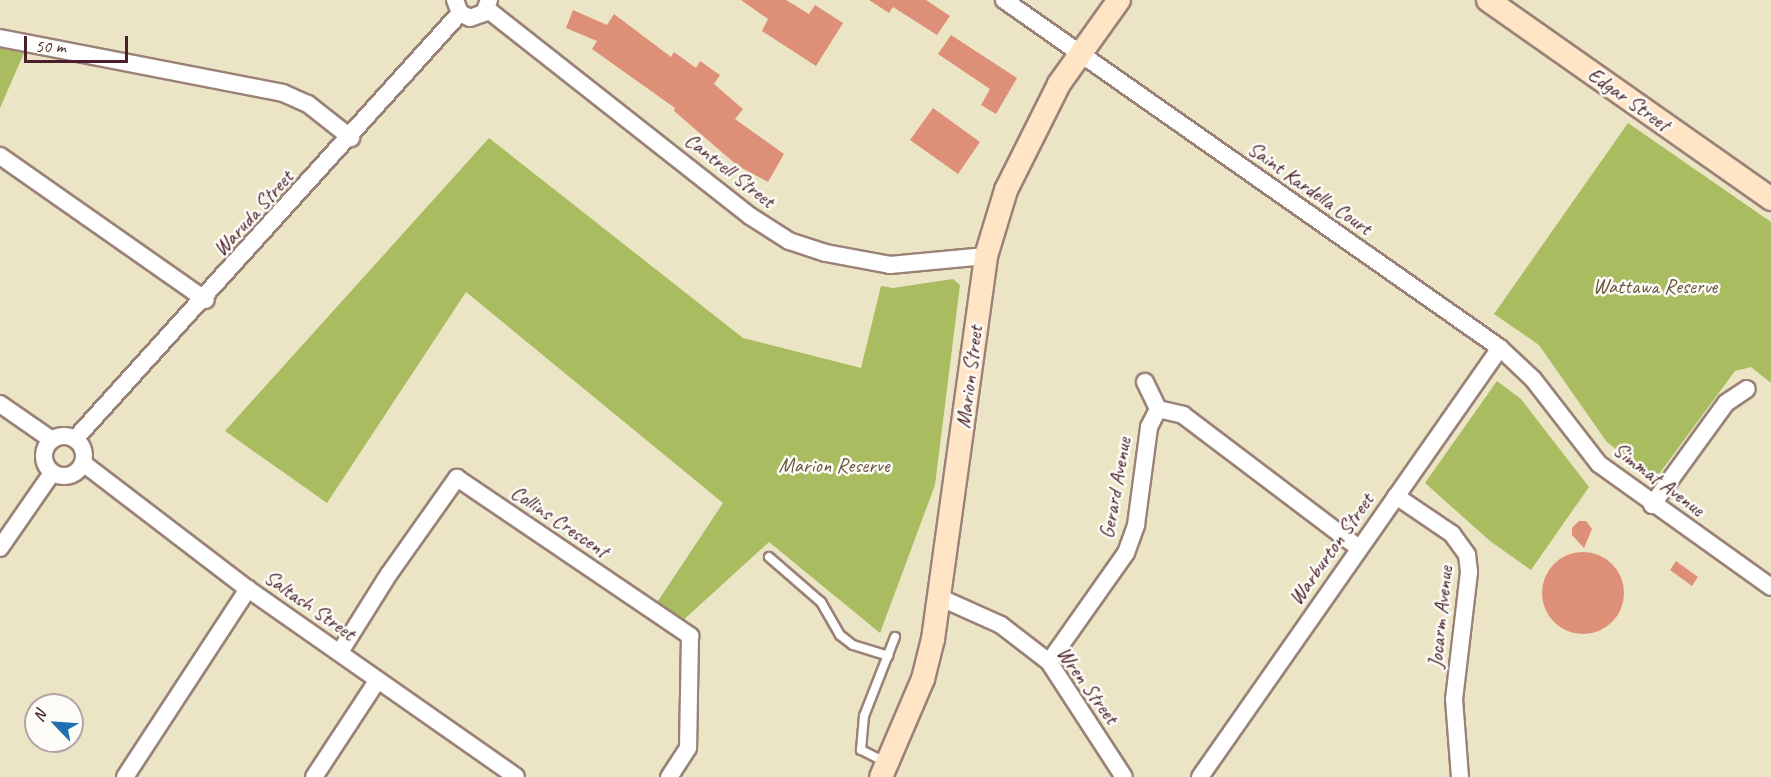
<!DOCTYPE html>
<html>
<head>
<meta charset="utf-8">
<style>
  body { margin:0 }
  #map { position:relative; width:1771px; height:777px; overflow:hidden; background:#ece5c5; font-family:Caveat,sans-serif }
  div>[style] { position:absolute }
  .green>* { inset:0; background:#a9bc60 }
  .building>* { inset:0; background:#dd9077 }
  .round { border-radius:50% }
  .roads { filter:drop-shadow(2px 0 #9b8278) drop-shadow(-2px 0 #9b8278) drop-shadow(0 2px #9b8278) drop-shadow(0 -2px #9b8278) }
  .lane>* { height:8px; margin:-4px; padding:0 4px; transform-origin:4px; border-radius:4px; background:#fff }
  .street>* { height:16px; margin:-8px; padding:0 8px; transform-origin:8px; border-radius:8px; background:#fff }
  .street>.ring { margin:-8px; padding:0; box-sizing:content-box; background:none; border:16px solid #fff; border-radius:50% }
  .secondary>* { height:22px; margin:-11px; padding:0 11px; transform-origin:11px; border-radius:11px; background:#ffe4c6 }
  span { translate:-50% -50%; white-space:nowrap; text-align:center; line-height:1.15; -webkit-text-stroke:5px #fdfcf7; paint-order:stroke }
  .street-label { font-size:21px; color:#4a1f2b }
  .park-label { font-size:21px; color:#6b563e }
  .north { position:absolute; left:24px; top:693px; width:60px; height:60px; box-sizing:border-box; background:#fdfcf7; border:2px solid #b5a4a5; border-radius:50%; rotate:295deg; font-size:16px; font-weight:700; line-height:24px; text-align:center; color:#4a1f2b }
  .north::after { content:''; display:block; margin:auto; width:21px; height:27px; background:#1f6fb2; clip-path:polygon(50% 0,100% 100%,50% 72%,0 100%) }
  .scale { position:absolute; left:24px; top:36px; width:104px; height:27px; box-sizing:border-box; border:3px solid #4a1f2b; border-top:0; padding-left:8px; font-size:18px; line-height:21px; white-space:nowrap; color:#4a1f2b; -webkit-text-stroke:4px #fdfcf7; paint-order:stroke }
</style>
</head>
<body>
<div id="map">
  <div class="green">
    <div style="clip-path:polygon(0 48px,24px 53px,0 108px)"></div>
    <div style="clip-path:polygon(1628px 123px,1771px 222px,1771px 383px,1751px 367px,1735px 371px,1659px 474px,1648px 476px,1606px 441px,1539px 345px,1494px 314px)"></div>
    <div style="clip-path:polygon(489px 138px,743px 338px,861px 368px,881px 286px,893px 288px,953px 279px,960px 285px,935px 485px,880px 633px,769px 542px,679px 624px,654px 607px,723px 503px,466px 292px,327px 503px,225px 431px)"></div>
    <div style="clip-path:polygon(1497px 381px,1521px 399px,1589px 487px,1531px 570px,1490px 541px,1425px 483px)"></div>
  </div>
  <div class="building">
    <div style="clip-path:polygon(741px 0,786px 0,809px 14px,815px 5px,843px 23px,816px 66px,762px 31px,768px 19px)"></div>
    <div style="clip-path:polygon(869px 0,926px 0,950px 16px,937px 35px,893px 7px,889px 13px)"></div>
    <div style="clip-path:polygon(573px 10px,607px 25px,614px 14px,671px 57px,674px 52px,696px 68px,700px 61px,720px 75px,714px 84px,743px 109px,735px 119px,784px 154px,768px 182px,738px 166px,674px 111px,675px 108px,592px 49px,597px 41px,566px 28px)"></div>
    <div style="clip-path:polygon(951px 35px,1017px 78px,996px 114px,981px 105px,990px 89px,938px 54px)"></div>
    <div style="clip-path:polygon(933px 108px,980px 142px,958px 174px,910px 140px)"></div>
    <div style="clip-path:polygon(1579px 521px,1586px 521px,1592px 529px,1584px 548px,1572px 535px,1572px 528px)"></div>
    <div class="round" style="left:1542px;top:552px;width:82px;height:82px"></div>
    <div style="clip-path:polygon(1676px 561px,1698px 577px,1692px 586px,1670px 570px)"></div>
  </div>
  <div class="roads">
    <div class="lane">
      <div style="left:769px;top:557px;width:69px;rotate:40.9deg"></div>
      <div style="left:821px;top:602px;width:38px;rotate:60deg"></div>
      <div style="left:840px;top:635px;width:16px;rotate:38deg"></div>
      <div style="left:853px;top:645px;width:37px;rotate:17deg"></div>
      <div style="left:885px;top:762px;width:27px;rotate:-153deg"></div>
      <div style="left:861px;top:750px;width:34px;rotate:-85deg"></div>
      <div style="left:864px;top:716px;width:85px;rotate:-68.6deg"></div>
    </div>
    <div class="street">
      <div style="left:455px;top:0;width:14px;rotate:69deg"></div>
      <div style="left:460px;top:13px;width:11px;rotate:27deg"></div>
      <div style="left:470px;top:18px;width:15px;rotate:-20deg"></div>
      <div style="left:484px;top:13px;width:14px;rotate:-69deg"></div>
      <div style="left:1004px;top:0;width:606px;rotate:35.05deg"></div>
      <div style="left:1500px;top:348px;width:45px;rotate:43.2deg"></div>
      <div style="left:1533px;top:379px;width:108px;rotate:52.2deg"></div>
      <div style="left:1599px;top:464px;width:211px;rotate:35.6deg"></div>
      <div style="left:487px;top:9px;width:335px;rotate:38.2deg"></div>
      <div style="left:750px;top:216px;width:46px;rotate:32.7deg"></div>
      <div style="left:789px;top:241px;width:39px;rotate:18deg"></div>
      <div style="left:826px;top:253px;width:65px;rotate:10.6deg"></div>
      <div style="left:890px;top:265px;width:96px;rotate:-5.4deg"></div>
      <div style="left:0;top:38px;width:288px;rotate:11deg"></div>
      <div style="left:283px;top:93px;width:27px;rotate:24deg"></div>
      <div style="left:308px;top:104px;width:55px;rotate:38.3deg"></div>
      <div style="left:0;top:156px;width:251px;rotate:35deg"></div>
      <div style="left:1145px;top:382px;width:30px;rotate:64deg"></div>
      <div style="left:0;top:404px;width:63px;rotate:34.7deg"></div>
      <div class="ring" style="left:44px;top:436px;width:24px;height:24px"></div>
      <div style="left:75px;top:439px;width:574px;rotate:-47.89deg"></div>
      <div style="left:83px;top:463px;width:208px;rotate:37.4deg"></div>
      <div style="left:248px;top:589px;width:327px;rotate:35deg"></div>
      <div style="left:1396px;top:496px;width:68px;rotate:34.2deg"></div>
      <div style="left:1452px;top:534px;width:26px;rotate:54deg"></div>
      <div style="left:1467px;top:555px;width:17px;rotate:83deg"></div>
      <div style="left:1469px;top:572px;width:128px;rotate:96.7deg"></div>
      <div style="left:1454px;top:699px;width:78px;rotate:85.6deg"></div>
      <div style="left:1652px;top:505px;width:126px;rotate:-54deg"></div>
      <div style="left:1726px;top:403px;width:25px;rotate:-34deg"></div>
      <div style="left:0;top:548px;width:91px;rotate:-55.3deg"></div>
      <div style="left:941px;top:598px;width:66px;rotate:24.2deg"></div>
      <div style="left:1001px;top:625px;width:61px;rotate:37.6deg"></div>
      <div style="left:1049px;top:662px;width:137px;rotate:56.9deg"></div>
      <div style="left:340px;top:652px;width:92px;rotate:-57.9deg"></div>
      <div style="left:389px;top:574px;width:118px;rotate:-54.7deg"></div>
      <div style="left:457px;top:478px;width:282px;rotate:34.1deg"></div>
      <div style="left:690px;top:636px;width:112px;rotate:91deg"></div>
      <div style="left:688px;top:748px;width:35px;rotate:123deg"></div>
      <div style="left:1049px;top:662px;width:133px;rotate:-54.8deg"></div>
      <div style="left:1126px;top:553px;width:30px;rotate:-70deg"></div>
      <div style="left:1136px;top:525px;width:99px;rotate:-82.4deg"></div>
      <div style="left:1149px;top:427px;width:20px;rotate:-63deg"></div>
      <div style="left:1158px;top:409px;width:26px;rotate:13deg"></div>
      <div style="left:1183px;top:415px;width:221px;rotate:37.1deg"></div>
      <div style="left:125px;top:777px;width:225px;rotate:-56.8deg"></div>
      <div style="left:314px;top:777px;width:115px;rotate:-56.7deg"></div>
      <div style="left:1200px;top:777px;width:523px;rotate:-55.03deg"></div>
    </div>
    <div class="secondary">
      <div style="left:1488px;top:0;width:346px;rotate:35.1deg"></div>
      <div style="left:881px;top:777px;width:107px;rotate:-66.8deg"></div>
      <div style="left:923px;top:679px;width:41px;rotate:-76deg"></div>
      <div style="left:933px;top:639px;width:387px;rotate:-82.1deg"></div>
      <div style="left:986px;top:256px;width:69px;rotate:-73.1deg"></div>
      <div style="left:1006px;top:190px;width:119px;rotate:-63.4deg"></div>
      <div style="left:1059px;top:84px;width:103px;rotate:-54.5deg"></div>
    </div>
  </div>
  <div class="street-label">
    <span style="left:1629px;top:99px;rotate:35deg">Edgar Street</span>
    <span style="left:730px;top:170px;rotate:38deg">Cantrell Street</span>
    <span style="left:1310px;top:188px;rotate:35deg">Saint Kardella Court</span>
    <span style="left:253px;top:213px;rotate:-48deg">Waruda Street</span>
    <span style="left:969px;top:377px;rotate:-83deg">Marion Street</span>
    <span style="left:1659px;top:479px;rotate:37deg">Simmat Avenue</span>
    <span style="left:1115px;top:488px;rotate:-80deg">Gerard Avenue</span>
    <span style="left:560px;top:521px;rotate:34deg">Collins Crescent</span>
    <span style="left:1331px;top:549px;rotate:-55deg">Warburton Street</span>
    <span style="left:310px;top:605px;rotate:35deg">Saltash Street</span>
    <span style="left:1440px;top:617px;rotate:-84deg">Jocarm Avenue</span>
    <span style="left:1088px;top:685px;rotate:54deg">Wren Street</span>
  </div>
  <div class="park-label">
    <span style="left:1655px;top:286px">Wattawa Reserve</span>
    <span style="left:834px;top:465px">Marion Reserve</span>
  </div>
  <div class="north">N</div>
  <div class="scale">50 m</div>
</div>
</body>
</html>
